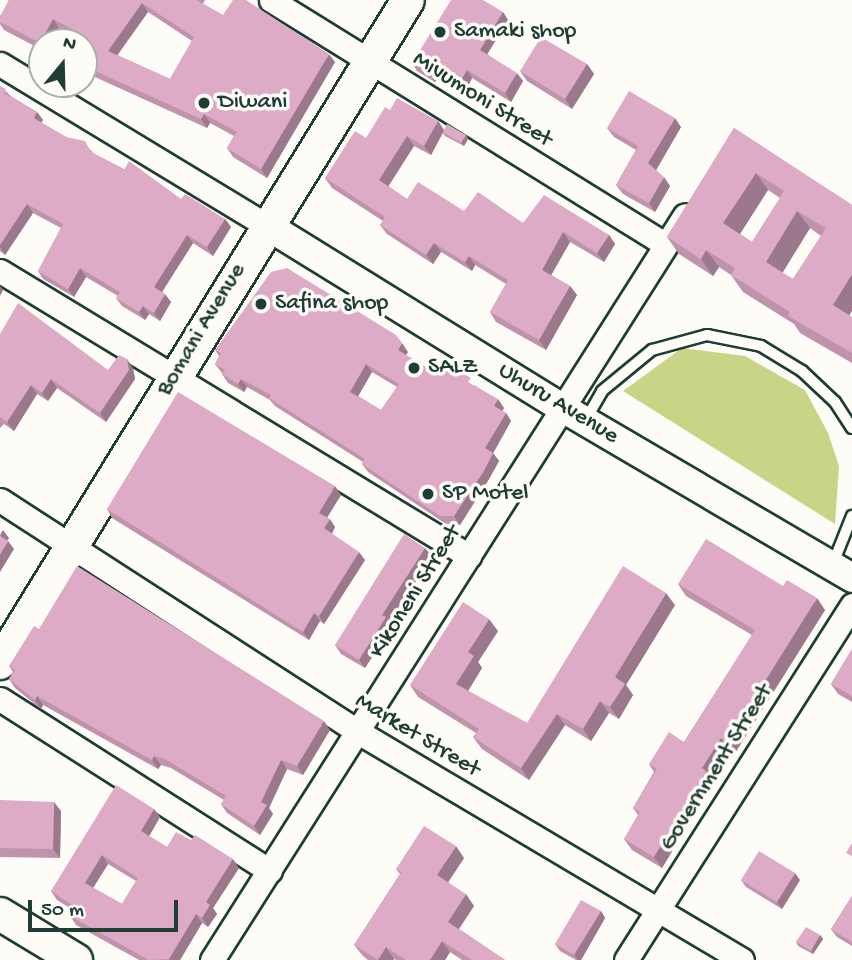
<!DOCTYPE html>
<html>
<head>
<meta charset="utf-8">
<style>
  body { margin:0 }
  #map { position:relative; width:852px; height:960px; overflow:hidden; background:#fdfcf7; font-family:"Gochi Hand",sans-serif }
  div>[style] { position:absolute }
  .green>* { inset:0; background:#c9d487 }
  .roads { filter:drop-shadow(2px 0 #1f3d34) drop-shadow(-2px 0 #1f3d34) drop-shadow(0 2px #1f3d34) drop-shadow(0 -2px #1f3d34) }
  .service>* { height:10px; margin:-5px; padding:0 5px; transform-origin:5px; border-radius:5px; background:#fdfcf7 }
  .minor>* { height:23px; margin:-11.5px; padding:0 11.5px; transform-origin:11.5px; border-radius:11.5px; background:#fdfcf7 }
  .tertiary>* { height:28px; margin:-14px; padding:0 14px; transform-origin:14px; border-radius:14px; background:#fdfcf7 }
  .secondary>* { height:32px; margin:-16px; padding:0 16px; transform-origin:16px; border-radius:16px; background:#fdfcf7 }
  .wall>* { inset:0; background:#bf93ab }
  .shaded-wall>* { inset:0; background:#9b788b }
  .building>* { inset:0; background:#deabc7 }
  .dots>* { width:19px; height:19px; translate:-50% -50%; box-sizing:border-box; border:4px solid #fdfcf7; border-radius:50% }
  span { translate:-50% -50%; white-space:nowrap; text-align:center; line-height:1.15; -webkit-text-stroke:7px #fdfcf7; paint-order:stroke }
  .poi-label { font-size:24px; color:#1f3d34 }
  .left { translate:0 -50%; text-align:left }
  .street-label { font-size:24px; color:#1f3d34 }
  .north { position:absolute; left:28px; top:28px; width:70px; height:70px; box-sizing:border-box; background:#fdfcf7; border:2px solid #a4b0a9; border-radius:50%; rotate:19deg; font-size:19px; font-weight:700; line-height:28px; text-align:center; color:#1f3d34 }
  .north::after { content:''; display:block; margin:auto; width:24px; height:32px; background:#1f3d34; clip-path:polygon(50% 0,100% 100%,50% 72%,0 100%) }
  .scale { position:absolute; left:28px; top:900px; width:150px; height:32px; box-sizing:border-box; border:4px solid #1f3d34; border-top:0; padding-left:9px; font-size:21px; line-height:24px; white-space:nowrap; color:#1f3d34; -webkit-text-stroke:5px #fdfcf7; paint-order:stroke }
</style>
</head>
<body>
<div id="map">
  <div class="green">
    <div style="clip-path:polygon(682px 348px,745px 356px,805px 390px,828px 433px,839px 466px,835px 524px,623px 391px)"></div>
  </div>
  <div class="roads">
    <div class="service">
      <div style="left:585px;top:421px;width:34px;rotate:-60deg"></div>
      <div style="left:602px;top:391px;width:65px;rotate:-39.4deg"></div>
      <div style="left:652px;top:350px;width:57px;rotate:-15.3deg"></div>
      <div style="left:707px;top:335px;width:55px;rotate:11.5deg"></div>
      <div style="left:761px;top:346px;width:48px;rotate:31.4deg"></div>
      <div style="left:802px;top:371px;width:45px;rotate:43.2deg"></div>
      <div style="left:835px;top:402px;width:31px;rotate:57deg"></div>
      <div style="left:832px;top:566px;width:54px;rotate:-68.2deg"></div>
    </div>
    <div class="minor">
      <div style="left:271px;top:0;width:463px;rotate:31.8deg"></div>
      <div style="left:0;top:4px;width:5px;rotate:-53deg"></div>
      <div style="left:0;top:64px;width:311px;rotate:31.2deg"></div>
      <div style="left:0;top:271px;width:549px;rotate:31.29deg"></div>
      <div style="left:0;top:500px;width:429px;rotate:32.9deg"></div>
      <div style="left:360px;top:733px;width:444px;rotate:30.7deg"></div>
      <div style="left:0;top:699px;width:320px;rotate:32.5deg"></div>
      <div style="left:212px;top:960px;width:882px;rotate:-57.59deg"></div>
      <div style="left:626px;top:960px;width:421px;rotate:-57.5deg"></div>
    </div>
    <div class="tertiary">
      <div style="left:266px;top:225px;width:347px;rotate:31.7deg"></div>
      <div style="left:561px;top:407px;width:338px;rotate:30.4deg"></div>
    </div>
    <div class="secondary">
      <div style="left:0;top:663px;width:778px;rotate:-58.39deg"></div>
      <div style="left:0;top:914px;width:89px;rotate:31.2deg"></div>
    </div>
  </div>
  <div class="wall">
    <div style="clip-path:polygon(evenodd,9px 0,205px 0,203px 4px,223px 15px,335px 62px,267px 178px,233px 157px,227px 148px,234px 136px,210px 123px,207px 128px,84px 72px,84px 42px,83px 40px,59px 28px,42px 42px,42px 50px,4px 30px,0 24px,0 17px,9px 0,148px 12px,192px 41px,170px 79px,117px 55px,148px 12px)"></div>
    <div style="clip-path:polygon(503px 12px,508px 20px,487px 54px,523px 81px,511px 102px,472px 78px,465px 92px,439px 76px,435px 82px,417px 71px,412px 63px)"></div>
    <div style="clip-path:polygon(587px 64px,594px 74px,572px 109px,527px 81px,520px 71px)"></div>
    <div style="clip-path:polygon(0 86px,12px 97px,37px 112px,43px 120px,41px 123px,66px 137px,91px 150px,93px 153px,181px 199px,225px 219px,231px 227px,213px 256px,193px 243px,162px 292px,171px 302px,160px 321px,149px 314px,145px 320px,122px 306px,116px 298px,118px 296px,86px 277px,74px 297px,43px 279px,38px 271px,61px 228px,33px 213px,5px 255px,0 251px)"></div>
    <div style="clip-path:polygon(390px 110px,438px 121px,444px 130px,466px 135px,468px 139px,464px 146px,445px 136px,443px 133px,431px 155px,414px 146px,388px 186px,407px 199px,523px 223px,609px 235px,615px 244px,604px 262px,570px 242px,551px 275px,570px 286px,577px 295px,546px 350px,496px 322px,490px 312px,506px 284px,475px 265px,472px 271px,441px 252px,433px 264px,387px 234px,380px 225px,383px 221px,332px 188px,325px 178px,366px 138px)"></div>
    <div style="clip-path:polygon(681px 127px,656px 170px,670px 186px,655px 212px,623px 194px,616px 185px,636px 150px,614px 137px,607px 128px)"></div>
    <div style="clip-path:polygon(evenodd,734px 128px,852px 205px,849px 315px,852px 317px,852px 363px,800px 333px,794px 324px,743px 292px,731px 275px,719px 267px,713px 276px,679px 254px,667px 237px,734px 128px,768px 190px,780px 198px,752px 242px,740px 234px,768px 190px,734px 128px,810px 228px,821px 236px,793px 279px,782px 273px,810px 228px)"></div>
    <div style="clip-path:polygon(0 334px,108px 370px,133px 368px,135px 379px,106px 422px,57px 388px,48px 401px,37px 394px,14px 431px,4px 424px,0 428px)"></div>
    <div style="clip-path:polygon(evenodd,215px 350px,408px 352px,406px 355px,440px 376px,476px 386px,504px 408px,502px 411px,506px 413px,511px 421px,493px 453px,499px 461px,489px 479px,460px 525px,446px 524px,368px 472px,362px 464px,363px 462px,275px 406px,270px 400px,247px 387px,244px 392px,228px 383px,222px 374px,222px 373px,215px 364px,219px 356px,215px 350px,372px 372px,397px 387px,381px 410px,358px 396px,372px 372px)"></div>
    <div style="clip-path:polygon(341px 495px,327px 517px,335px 527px,332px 534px,365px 560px,324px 624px,320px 621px,309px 640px,112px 518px,107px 509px)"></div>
    <div style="clip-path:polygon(425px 548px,432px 557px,389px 622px,392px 626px,365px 668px,341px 654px,335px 645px)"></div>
    <div style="clip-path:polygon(678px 584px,783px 586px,825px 610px,735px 753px,729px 749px,711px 778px,714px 782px,662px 868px,632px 850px,624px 839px,638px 815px,633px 808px,654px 772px,649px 764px,684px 742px,752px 635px,686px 596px)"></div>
    <div style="clip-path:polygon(675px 605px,626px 685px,633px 695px,619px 719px,609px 713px,591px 741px,565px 725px,529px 780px,482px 749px,473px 737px,476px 733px,418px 697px,410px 685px,498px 631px,478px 662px,482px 668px,468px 691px,527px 723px)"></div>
    <div style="clip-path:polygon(39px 629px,330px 730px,303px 775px,287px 769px,269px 808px,273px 814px,260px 835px,227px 813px,221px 804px,224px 800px,171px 768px,161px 765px,158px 769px,43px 705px,41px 709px,15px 688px,9px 679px,13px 672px,9px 666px)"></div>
    <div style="clip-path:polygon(852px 649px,852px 702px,838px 694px,831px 684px)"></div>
    <div style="clip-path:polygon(0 800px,61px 811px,60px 858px,0 857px)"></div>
    <div style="clip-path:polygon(evenodd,154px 809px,160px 817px,149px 836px,167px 847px,239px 868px,213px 908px,217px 914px,208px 927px,202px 923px,180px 960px,139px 960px,76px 925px,70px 916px,73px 910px,57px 900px,51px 891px,154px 809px,108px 864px,136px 881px,122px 904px,93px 888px,108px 864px)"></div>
    <div style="clip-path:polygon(464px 858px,448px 882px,474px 906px,459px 929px,505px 960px,462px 960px,450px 952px,445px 960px,396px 960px,394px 959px,393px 960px,368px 960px,363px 956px,354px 945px,400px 874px,396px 869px)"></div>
    <div style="clip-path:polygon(741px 880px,800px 880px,782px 909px,746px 887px)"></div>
    <div style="clip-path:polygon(852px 896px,852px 946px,837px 937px,831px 929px)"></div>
    <div style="clip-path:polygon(601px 911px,605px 918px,581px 960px,576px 960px,560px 951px,555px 944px)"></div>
    <div style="clip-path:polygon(820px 935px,823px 939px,813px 954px,798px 946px,796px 942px)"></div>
  </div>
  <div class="shaded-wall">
    <div style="clip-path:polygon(142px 3px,148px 12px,114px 60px,108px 51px)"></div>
    <div style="clip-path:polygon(503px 12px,508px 20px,485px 58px,480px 50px)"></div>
    <div style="clip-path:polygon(53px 19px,59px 28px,52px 42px,42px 42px,42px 46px,40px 43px)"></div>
    <div style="clip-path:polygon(329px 54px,335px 62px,267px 178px,261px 169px)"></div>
    <div style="clip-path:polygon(587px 64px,594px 74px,572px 109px,565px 99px)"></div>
    <div style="clip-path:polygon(433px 68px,439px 76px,435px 82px,430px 74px)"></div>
    <div style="clip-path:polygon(467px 70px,472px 78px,465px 92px,459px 84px)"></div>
    <div style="clip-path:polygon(517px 73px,523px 81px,511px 102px,505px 93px)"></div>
    <div style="clip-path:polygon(37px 112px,43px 120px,39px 126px,34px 118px)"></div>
    <div style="clip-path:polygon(204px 114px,210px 123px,207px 128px,201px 119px)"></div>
    <div style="clip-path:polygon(675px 118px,681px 127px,655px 172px,648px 163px)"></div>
    <div style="clip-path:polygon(438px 121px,444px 130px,431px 155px,424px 146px)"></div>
    <div style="clip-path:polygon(466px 135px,468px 139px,464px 146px,461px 143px)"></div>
    <div style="clip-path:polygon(407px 136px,414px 146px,386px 190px,379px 180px)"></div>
    <div style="clip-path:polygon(756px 173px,768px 190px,736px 240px,723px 223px)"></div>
    <div style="clip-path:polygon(664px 177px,670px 186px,655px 212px,649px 203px)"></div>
    <div style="clip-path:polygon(27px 204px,33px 213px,5px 255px,0 247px,0 245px)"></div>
    <div style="clip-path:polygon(797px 211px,810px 228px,778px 280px,766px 262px)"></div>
    <div style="clip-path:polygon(225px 219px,231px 227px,213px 256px,207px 247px)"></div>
    <div style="clip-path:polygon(563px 232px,570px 242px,549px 279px,542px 270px)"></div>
    <div style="clip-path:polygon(187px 235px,193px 243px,160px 295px,154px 287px)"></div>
    <div style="clip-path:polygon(609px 235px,615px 244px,604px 262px,597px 253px)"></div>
    <div style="clip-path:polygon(434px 243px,441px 252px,433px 264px,426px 255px)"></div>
    <div style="clip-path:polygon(706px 250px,719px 267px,713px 276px,701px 259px)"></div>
    <div style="clip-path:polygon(469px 256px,475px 265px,472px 271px,465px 262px)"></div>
    <div style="clip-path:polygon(80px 268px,86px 277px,74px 297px,68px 289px)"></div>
    <div style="clip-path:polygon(852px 274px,852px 311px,845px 322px,833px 305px)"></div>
    <div style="clip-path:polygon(0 286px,3px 290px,0 296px)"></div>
    <div style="clip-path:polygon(570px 286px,577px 295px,546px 350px,539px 340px)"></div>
    <div style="clip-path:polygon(165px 294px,171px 302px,160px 321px,154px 313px)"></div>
    <div style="clip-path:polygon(143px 306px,149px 314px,145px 320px,139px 312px)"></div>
    <div style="clip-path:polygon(402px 343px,408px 352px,404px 358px,398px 350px)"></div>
    <div style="clip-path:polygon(127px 359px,133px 368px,135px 379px,106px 422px,100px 413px)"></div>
    <div style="clip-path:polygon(366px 364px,372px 372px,356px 400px,350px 392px)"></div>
    <div style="clip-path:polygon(51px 379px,57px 388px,48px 401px,42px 393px)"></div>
    <div style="clip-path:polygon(241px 379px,247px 387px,244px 392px,238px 384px)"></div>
    <div style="clip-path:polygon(31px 385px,37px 394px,14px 431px,7px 422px)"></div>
    <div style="clip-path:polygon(498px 399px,504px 408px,500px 415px,494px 406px)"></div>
    <div style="clip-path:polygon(506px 413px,511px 421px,491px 457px,485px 448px)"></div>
    <div style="clip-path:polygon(493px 453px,499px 461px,489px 479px,460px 525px,454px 516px)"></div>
    <div style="clip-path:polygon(335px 486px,341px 495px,325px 521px,319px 513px)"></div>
    <div style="clip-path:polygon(330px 519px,335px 527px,330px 537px,324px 528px)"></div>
    <div style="clip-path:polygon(3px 530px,9px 538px,5px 544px,0 535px)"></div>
    <div style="clip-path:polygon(8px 541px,14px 549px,0 572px,0 554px)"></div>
    <div style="clip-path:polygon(425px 548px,432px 557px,389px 622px,392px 626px,365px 668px,359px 660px,382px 615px)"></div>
    <div style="clip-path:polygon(359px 552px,365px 560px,324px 624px,319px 616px)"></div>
    <div style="clip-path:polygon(666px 593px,675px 605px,626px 685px,633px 695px,619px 719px,610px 707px,615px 677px)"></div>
    <div style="clip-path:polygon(817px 598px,825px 610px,735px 753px,727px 742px)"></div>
    <div style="clip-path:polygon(314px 613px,320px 621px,309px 640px,303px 632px)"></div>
    <div style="clip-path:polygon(489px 619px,498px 631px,478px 662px,482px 668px,465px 696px,456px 684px,468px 652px)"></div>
    <div style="clip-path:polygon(37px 696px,43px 705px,41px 709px,35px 700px)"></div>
    <div style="clip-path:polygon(600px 701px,609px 713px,591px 741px,583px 729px)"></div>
    <div style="clip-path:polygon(557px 714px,565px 725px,529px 780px,521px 768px)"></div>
    <div style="clip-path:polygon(324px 721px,330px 730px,303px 775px,297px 766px)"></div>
    <div style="clip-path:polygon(721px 738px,729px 749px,711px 778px,714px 782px,662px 868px,654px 857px,702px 768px)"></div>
    <div style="clip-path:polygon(154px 756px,161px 765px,158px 769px,152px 760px)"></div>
    <div style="clip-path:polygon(281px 760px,287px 769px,269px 808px,273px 814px,260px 835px,254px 826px,261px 802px)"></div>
    <div style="clip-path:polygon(54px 802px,61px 811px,60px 858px,53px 849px)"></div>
    <div style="clip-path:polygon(154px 809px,160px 817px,147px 840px,141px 831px)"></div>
    <div style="clip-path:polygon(456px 846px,464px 858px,445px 887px,437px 875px)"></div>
    <div style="clip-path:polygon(102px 855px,108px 864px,91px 891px,85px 883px)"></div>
    <div style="clip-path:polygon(233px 859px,239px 868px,213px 908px,217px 914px,208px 927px,202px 918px,206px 902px)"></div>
    <div style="clip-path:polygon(795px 873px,800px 880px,782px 909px,777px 902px)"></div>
    <div style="clip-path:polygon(466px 894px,474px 906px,456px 933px,448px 922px)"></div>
    <div style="clip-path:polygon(601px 911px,605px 918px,581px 960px,578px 960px,574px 955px)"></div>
    <div style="clip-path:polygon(196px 914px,202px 923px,180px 960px,170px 960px,169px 959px)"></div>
    <div style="clip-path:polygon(820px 935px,823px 939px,813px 954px,811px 951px)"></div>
    <div style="clip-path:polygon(442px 941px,450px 952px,445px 960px,430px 960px)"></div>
    <div style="clip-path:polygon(386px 947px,394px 959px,393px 960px,378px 960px)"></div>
  </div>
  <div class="building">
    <div style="clip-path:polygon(evenodd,9px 0,196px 0,223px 15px,233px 0,246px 0,329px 54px,261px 169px,227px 148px,237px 132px,204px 114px,201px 119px,84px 66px,84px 42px,82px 42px,85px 36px,53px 19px,40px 43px,0 22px,0 17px,9px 0,142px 3px,194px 37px,170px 79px,108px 51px,142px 3px)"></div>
    <div style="clip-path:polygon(451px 0,483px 0,503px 12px,480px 50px,517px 73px,505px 93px,467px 70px,459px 84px,433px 68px,430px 74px,412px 63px)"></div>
    <div style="clip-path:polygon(541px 37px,587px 64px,565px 99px,520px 71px)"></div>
    <div style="clip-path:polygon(0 86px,6px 89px,4px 93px,37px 112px,34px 118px,66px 137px,85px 141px,91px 152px,124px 170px,129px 161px,181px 199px,185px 194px,225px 219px,207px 247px,187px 235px,154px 287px,165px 294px,154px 313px,143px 306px,139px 312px,116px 298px,120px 292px,80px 268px,68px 289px,38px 271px,63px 224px,27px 204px,0 245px)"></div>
    <div style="clip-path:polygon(629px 91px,675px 118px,648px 163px,664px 177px,649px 203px,616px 185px,638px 146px,607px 128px)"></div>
    <div style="clip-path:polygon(397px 98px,438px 121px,424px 146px,407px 136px,379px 180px,407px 199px,418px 182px,464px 211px,478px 192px,523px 223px,544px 195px,609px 235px,597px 253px,563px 232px,542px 270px,570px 286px,539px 340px,490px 312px,508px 280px,469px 256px,465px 262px,434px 243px,426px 255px,380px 225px,385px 217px,325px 178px,355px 131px,366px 138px,385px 107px,390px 110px)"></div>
    <div style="clip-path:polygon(447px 124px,466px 135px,461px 143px,443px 132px)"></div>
    <div style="clip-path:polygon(evenodd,734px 128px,852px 205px,852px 274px,833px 305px,852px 317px,852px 353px,788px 316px,790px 312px,731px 275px,735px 268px,706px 250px,701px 259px,667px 237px,734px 128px,756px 173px,784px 191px,752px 242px,723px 223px,756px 173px,734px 128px,797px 211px,826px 228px,793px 279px,766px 262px,797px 211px)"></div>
    <div style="clip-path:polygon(evenodd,287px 268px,396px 335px,402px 343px,398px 350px,440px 376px,448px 364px,471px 378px,468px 382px,498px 399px,494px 406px,506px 413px,485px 448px,493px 453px,484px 471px,454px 516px,440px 516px,362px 464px,365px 459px,269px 398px,271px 395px,241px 379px,238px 384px,222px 374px,225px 370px,215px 364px,221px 353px,215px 350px,271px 272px,287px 268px,366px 364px,399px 384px,381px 410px,350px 392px,366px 364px)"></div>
    <div style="clip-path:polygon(18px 303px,108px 370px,119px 355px,127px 359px,129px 370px,100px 413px,51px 379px,42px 393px,31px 385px,7px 422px,0 417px,0 334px)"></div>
    <div style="clip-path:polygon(178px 392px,335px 486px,319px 513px,330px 519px,324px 528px,359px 552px,319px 616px,314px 613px,303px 632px,107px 509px)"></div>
    <div style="clip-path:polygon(404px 534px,425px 548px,382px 615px,386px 617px,359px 660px,335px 645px)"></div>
    <div style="clip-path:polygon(0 536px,8px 541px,0 554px)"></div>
    <div style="clip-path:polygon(706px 539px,783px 586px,787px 580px,817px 598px,727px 742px,721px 738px,702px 768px,706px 771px,654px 857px,624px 839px,640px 812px,633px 808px,657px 769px,649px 764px,669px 732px,684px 742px,755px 630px,678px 584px)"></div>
    <div style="clip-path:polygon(77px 566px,324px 721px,297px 766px,281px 760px,261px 802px,267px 805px,254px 826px,221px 804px,226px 796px,165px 759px,154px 756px,152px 760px,37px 696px,35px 700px,9px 679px,15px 670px,9px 666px,34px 626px,39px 629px)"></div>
    <div style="clip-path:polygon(623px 566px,666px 593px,615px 677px,625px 684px,610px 707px,600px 701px,583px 729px,557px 714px,521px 768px,473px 737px,479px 729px,410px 685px,463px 602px,489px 619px,468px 652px,474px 656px,456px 684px,527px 723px)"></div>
    <div style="clip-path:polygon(852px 649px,852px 696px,831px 684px)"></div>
    <div style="clip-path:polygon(evenodd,116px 785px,154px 809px,141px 831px,167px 847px,176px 832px,191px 840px,195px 835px,233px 859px,206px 902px,210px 905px,202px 918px,196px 914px,169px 959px,149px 960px,70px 916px,75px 907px,51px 891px,116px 785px,102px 855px,138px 878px,122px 904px,85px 883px,102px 855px)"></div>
    <div style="clip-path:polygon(0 800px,54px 802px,53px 849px,0 848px)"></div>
    <div style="clip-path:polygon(424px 826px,456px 846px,437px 875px,466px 894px,448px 922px,505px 960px,472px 960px,442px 941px,430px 960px,406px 960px,386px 947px,378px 960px,354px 945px,402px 872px,396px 869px)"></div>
    <div style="clip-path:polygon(852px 843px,852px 856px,846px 853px)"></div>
    <div style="clip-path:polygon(759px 851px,795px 873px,777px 902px,741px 880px)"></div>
    <div style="clip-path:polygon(852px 896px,852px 942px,831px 929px)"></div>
    <div style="clip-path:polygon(581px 900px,601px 911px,574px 955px,555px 944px)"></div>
    <div style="clip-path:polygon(806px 927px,820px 935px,811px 951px,796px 942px)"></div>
  </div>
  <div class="dots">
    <div style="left:440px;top:32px;background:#1f3d34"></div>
    <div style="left:204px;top:103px;background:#1f3d34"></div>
    <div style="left:261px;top:304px;background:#1f3d34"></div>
    <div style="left:414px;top:368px;background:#1f3d34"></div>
    <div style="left:428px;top:494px;background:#1f3d34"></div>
  </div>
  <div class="poi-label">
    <span class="left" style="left:454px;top:32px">Samaki shop</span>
    <span class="left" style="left:218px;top:103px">Diwani</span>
    <span class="left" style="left:275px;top:304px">Safina shop</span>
    <span class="left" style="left:428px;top:368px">SALZ</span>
    <span class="left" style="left:442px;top:494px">SP Motel</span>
  </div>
  <div class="street-label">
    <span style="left:482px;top:100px;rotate:32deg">Mivumoni Street</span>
    <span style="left:202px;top:330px;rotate:-59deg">Bomani Avenue</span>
    <span style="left:558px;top:404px;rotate:31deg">Uhuru Avenue</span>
    <span style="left:416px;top:592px;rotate:-58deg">Kikoneni Street</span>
    <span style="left:417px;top:736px;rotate:31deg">Market Street</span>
    <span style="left:717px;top:768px;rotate:-58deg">Government Street</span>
  </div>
  <div class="north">N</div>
  <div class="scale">50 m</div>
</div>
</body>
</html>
